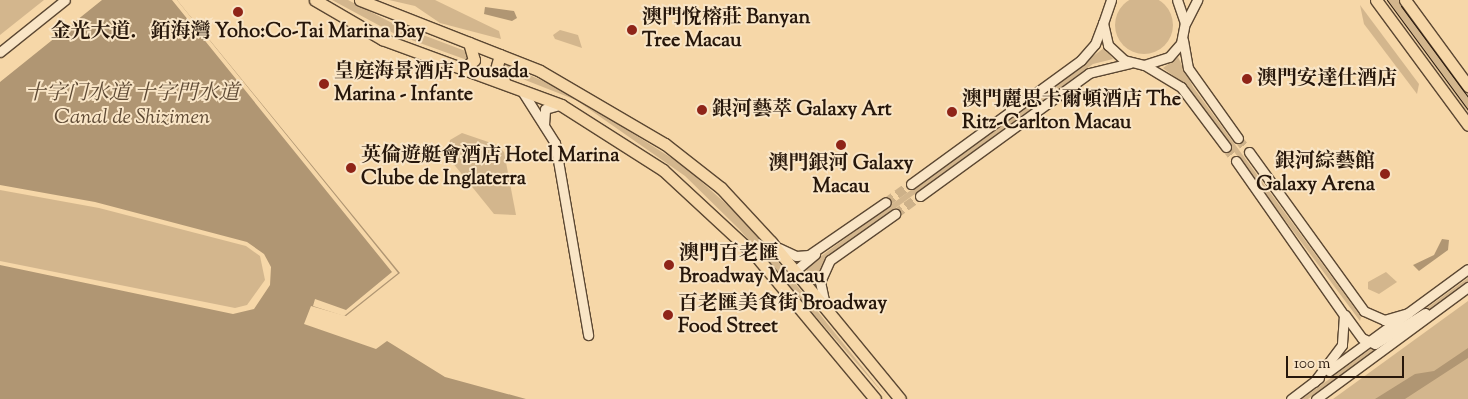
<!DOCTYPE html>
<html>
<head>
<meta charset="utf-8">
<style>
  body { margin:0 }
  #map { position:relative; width:1468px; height:399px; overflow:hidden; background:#f6d7a8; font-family:"Sorts Mill Goudy","Noto Serif SC",serif }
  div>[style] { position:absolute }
  .green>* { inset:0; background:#d3b68d }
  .round { border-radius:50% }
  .water>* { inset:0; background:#b09673 }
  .pier>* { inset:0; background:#f6d7a8 }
  .minor-tunnel>* { height:9px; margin-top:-4.5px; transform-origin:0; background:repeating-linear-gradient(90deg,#cdb189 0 9px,transparent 0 13.5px) }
  .roads { filter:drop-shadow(1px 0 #5b4732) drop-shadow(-1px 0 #5b4732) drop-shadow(0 1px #5b4732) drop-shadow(0 -1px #5b4732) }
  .minor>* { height:9px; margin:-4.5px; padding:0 4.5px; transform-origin:4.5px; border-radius:4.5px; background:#f9e5c6 }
  .major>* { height:11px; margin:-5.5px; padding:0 5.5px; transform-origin:5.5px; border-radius:5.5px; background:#f6d7a8 }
  .tram>* { height:1px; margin:-0.5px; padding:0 0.5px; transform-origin:0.5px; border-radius:0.5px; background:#27170b }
  .dots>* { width:14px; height:14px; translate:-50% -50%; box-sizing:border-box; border:2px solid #f9e5c6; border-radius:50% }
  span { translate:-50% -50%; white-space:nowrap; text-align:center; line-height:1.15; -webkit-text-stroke:4px #f9e5c6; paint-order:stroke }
  .poi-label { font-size:20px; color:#27170b; font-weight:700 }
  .left { translate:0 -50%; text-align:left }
  .right { translate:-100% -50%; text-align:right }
  .water-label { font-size:21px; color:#5e4a35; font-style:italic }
  .scale { position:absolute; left:1286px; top:356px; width:118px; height:22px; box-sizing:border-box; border:2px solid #27170b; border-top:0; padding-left:6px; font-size:15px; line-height:18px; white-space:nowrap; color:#27170b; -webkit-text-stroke:4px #f9e5c6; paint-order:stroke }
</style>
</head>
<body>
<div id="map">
  <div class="green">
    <div class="round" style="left:1115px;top:-4px;width:58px;height:58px"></div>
    <div style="clip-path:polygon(0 0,44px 0,0 35px)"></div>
    <div style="clip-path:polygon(332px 0,348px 0,394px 24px,468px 52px,467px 60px,395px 34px)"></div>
    <div style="clip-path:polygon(389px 0,435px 0,499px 31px,501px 39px,440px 23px,415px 6px)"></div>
    <div style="clip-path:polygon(1386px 0,1399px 0,1468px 94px,1468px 112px)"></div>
    <div style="clip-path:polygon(1360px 5px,1419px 84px,1417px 94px,1364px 24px)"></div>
    <div style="clip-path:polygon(560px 30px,578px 35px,582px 48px,555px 39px,553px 35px)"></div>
    <div style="clip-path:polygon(1104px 48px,1113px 59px,1093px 64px,827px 258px,815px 283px,805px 268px)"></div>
    <div style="clip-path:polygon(1178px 57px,1193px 87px,1361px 317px,1360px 321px,1183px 83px,1163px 68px)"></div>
    <div style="clip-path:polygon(504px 64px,566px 91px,684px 166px,745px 221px,888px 399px,739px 229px,685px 176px,576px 100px,500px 70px)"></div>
    <div style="clip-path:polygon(462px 133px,497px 145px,504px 152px,516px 215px,494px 214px,448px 157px,450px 140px)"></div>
    <div style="clip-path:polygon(0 190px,99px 208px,246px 246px,260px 256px,265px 280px,247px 305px,235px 308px,0 261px)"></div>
    <div style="clip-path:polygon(1386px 272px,1397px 282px,1379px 294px,1368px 289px,1368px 282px)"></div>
    <div style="clip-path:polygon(1468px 278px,1468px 283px,1308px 399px,1302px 399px)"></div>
    <div style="clip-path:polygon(1468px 301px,1468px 399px,1333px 399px)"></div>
  </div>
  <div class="water">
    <div style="clip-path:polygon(102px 0,177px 0,400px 273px,346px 316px,311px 306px,304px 324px,376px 349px,387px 341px,445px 377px,526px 399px,0 399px,0 265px,233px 314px,254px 309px,270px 285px,271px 267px,264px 254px,247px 242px,95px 202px,0 185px,0 82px)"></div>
    <div style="clip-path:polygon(485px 7px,514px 11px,517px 18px,512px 21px,484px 14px)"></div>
    <div style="clip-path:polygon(1442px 239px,1449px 240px,1448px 250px,1419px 271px,1413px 265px,1434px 255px)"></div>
    <div style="clip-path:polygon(1468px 348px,1468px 358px,1405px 399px,1375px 399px,1415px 374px,1434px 371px)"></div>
  </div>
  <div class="pier">
    <div style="clip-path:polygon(177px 0,398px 273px,344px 316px,313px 306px,315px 299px,346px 310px,392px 272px,172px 0)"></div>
  </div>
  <div class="minor-tunnel">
    <div style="left:1238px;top:138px;width:18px;rotate:52deg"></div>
    <div style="left:1226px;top:147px;width:17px;rotate:54deg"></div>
    <div style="left:886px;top:202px;width:31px;rotate:-36deg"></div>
    <div style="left:895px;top:214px;width:31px;rotate:-36deg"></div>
  </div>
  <div class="roads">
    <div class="minor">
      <div style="left:1111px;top:0;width:24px;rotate:109deg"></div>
      <div style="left:1103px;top:23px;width:23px;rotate:77deg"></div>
      <div style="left:1108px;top:45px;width:22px;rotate:43deg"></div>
      <div style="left:1124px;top:60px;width:21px;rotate:14deg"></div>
      <div style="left:1144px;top:65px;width:26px;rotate:-18deg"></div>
      <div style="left:1169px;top:57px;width:18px;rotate:-49deg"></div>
      <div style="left:1181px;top:43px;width:20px;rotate:-79deg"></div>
      <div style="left:1185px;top:23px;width:24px;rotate:-109deg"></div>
      <div style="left:1186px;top:22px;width:25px;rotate:-63deg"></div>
      <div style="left:1183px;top:40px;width:28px;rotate:80deg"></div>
      <div style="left:1188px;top:68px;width:86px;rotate:54.5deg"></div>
      <div style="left:0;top:52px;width:83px;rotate:-38.7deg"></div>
      <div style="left:1146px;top:66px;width:41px;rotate:31deg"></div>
      <div style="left:1181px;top:87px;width:75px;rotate:53.1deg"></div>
      <div style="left:522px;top:91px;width:62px;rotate:57.6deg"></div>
      <div style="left:555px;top:143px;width:195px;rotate:80.2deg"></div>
      <div style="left:544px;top:125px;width:16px;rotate:-86deg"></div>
      <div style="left:545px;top:109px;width:15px;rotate:-16deg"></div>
      <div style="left:1249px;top:152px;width:196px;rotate:54.1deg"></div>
      <div style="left:1364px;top:311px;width:22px;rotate:24deg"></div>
      <div style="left:1384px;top:320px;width:25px;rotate:-16deg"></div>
      <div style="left:1236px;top:161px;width:188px;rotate:55deg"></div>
      <div style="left:1344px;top:315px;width:30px;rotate:94deg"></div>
      <div style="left:1342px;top:345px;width:46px;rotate:127.1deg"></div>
      <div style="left:911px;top:184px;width:210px;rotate:-36.1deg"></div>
      <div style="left:1081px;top:60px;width:21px;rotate:-49deg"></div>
      <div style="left:1095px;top:44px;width:22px;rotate:-69deg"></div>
      <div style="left:920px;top:196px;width:209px;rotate:-36deg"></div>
      <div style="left:1089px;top:73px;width:42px;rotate:-13.7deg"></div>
      <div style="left:779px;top:248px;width:19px;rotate:25deg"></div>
      <div style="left:796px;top:256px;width:13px;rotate:-4deg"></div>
      <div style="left:809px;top:255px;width:93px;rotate:-34.5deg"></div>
      <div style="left:796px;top:270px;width:25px;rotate:-40deg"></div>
      <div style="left:825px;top:305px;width:24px;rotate:-102deg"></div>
      <div style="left:820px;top:282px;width:24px;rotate:-66deg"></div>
      <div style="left:830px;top:260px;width:80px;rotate:-35.3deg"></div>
      <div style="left:1345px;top:315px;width:29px;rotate:54deg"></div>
      <div style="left:1362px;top:338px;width:14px;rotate:25deg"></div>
      <div style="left:1375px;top:344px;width:59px;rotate:-31.8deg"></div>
      <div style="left:1329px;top:371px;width:172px;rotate:-36.3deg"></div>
      <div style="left:1291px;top:399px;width:35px;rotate:-37deg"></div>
      <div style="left:1316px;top:399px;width:189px;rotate:-36.4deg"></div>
    </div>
    <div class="major">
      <div style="left:315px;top:0;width:78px;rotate:30.2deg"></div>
      <div style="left:382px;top:39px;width:191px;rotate:20.2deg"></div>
      <div style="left:561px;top:105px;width:121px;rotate:32.5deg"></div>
      <div style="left:663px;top:170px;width:127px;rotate:42.8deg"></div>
      <div style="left:756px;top:256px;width:186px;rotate:50.2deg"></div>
      <div style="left:360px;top:0;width:193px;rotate:21.5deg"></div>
      <div style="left:540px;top:71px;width:145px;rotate:30.3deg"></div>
      <div style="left:665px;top:144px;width:71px;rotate:38.2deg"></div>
      <div style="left:721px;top:188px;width:74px;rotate:47.2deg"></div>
      <div style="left:771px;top:242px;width:203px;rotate:50.6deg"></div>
      <div style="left:1376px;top:0;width:155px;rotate:53.6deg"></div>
      <div style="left:1405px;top:0;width:107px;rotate:53.8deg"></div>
      <div style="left:500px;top:55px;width:15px;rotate:106deg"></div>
      <div style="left:496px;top:69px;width:14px;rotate:56deg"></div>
      <div style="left:465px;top:68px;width:12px;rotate:-42deg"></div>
      <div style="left:474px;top:60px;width:18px;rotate:-106deg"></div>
    </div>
  </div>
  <div class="tram">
    <div style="left:1387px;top:0;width:137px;rotate:53.6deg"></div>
    <div style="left:1401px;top:6px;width:113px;rotate:53.6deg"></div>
  </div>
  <div class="dots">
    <div style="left:238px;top:12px;background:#8f2418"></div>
    <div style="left:632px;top:30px;background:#8f2418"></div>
    <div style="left:1247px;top:79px;background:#8f2418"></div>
    <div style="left:324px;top:84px;background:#8f2418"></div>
    <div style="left:702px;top:110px;background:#8f2418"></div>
    <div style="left:952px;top:112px;background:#8f2418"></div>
    <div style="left:841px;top:145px;background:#8f2418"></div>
    <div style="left:351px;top:168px;background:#8f2418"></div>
    <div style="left:1385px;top:174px;background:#8f2418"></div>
    <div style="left:669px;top:265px;background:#8f2418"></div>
    <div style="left:668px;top:315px;background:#8f2418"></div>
  </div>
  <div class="poi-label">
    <span class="left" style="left:642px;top:30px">澳門悅榕莊 Banyan<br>Tree Macau</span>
    <span style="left:238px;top:32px">金光大道．銆海灣 Yoho:Co-Tai Marina Bay</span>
    <span class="left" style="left:334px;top:84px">皇庭海景酒店 Pousada<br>Marina - Infante</span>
    <span class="left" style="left:1257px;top:79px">澳門安達仕酒店</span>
    <span class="left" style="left:962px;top:112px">澳門麗思卡爾頓酒店 The<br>Ritz-Carlton Macau</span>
    <span class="left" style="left:712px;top:110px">銀河藝萃 Galaxy Art</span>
    <span class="left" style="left:361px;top:168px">英倫遊艇會酒店 Hotel Marina<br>Clube de Inglaterra</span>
    <span class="right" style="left:1375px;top:174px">銀河綜藝館<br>Galaxy Arena</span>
    <span style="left:841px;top:176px">澳門銀河 Galaxy<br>Macau</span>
    <span class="left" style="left:679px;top:266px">澳門百老匯<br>Broadway Macau</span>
    <span class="left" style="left:678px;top:316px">百老匯美食街 Broadway<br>Food Street</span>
  </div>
  <div class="water-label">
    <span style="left:132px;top:106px">十字门水道 十字門水道<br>Canal de Shizimen</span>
  </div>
  <div class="scale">100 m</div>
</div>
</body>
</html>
